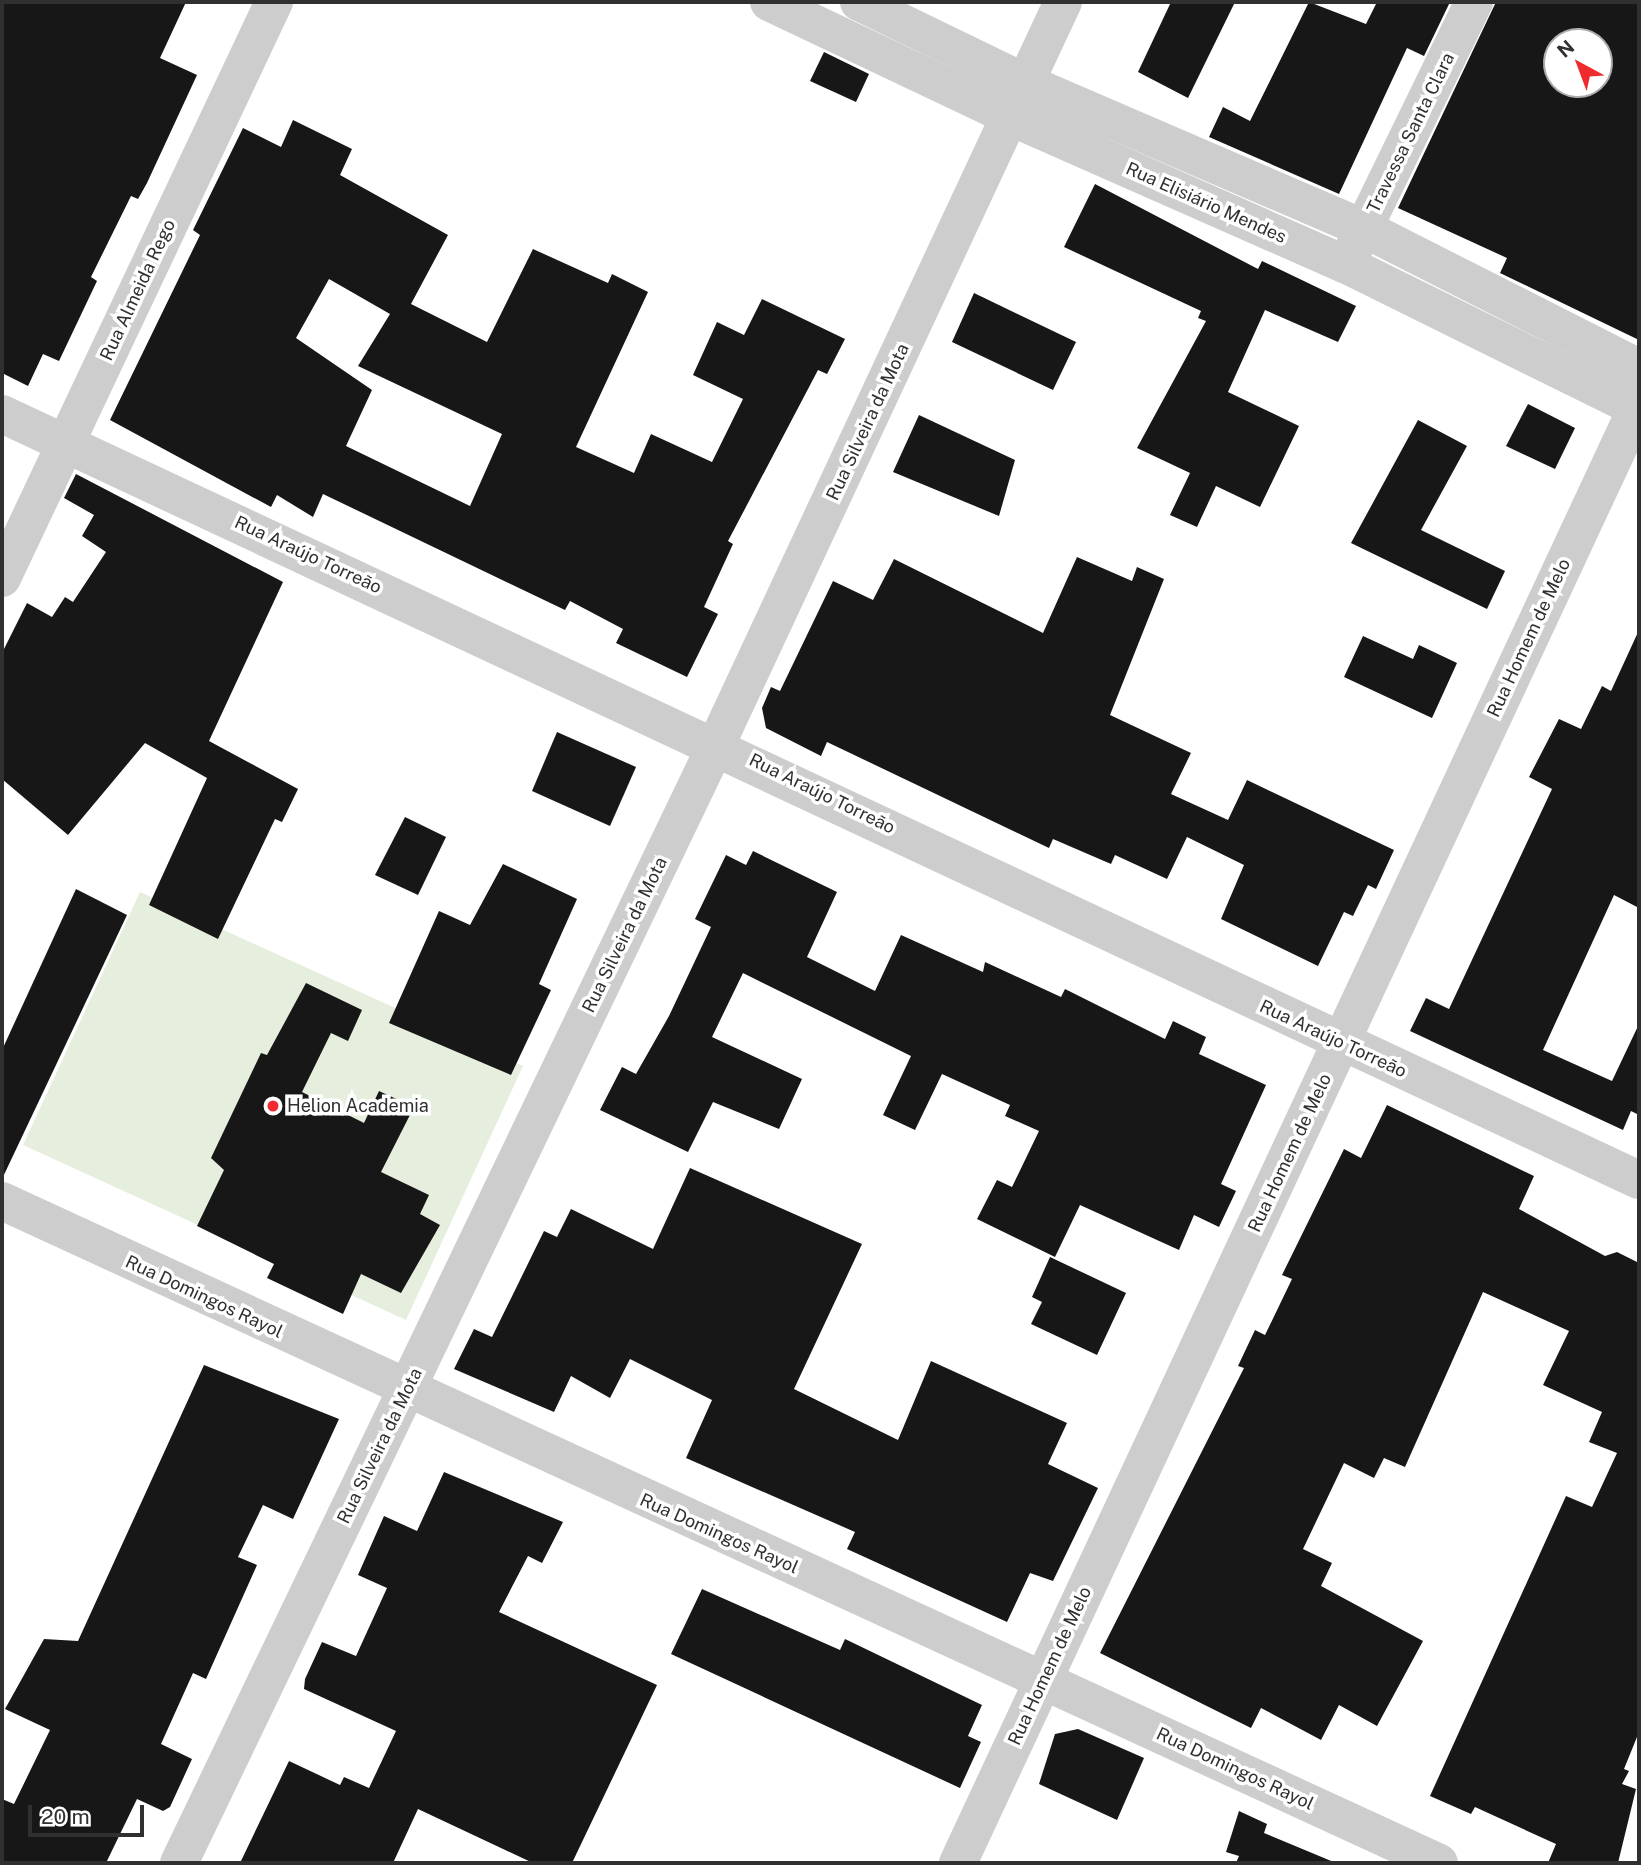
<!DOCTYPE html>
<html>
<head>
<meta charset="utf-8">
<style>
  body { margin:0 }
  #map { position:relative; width:1641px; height:1865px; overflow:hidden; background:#fff; font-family:"Public Sans",sans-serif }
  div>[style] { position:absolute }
  .green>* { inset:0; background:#e6eede }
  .building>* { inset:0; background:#171717 }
  .minor>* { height:38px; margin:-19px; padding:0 19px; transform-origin:19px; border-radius:19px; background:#cdcdcd }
  .dots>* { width:19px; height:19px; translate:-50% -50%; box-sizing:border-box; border:4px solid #fff; border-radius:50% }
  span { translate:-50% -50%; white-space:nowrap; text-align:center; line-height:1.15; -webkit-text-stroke:7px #fff; paint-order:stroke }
  .street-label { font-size:18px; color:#303030 }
  .poi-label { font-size:18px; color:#303030 }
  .left { translate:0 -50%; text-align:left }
  .frame { position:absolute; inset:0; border:4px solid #303030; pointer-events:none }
  .north { position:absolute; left:1543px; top:28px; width:70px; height:70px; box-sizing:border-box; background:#fff; border:2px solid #acacac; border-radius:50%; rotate:319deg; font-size:19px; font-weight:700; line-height:28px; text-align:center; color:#303030 }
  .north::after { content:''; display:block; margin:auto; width:24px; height:32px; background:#ef2b2d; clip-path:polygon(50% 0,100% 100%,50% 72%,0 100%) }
  .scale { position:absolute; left:28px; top:1805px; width:116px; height:32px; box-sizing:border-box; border:4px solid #303030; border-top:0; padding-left:9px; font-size:21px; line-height:24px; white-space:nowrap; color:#303030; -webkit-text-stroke:5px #fff; paint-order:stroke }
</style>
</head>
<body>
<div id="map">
  <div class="green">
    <div style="clip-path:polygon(140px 892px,523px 1066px,406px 1320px,23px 1145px)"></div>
  </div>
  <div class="building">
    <div style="clip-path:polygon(2px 2px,186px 2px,160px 58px,197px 75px,147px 183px,138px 199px,131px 196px,91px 277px,97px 281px,59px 361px,43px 354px,28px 386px,2px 373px)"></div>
    <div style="clip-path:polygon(1171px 2px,1235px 2px,1188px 98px,1138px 72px)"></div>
    <div style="clip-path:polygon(1309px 2px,1366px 24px,1377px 2px,1450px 2px,1424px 56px,1407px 48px,1339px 194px,1209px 137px,1223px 107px,1250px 121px)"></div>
    <div style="clip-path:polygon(evenodd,1496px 2px,1639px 2px,1639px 340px,1500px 273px,1507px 258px,1398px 208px,1496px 2px,1557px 42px,1599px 42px,1599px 84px,1557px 84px,1557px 42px)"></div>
    <div style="clip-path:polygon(824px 52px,869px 74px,856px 102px,810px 81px)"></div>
    <div style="clip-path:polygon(evenodd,293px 120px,352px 149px,340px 175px,448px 235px,411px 304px,487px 342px,533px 249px,608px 283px,612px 274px,648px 292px,576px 447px,634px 473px,651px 434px,712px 462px,743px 399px,693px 375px,717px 322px,744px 335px,762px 299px,845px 339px,827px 374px,818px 370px,728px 541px,733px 544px,704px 607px,718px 614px,687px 677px,616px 643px,623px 629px,570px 601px,565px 610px,323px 494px,313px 517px,277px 495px,271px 507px,110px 420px,200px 235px,193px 230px,243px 128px,281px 147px,293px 120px,329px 279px,390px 314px,358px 366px,502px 434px,470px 506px,346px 446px,372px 390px,296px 338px,329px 279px)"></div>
    <div style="clip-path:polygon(1095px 184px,1258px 269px,1262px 261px,1356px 306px,1338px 342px,1265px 310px,1228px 392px,1299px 426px,1260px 507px,1216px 486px,1197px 527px,1170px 515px,1190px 473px,1137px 448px,1206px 321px,1198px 318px,1201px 311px,1064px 247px)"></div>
    <div style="clip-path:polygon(974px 293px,1076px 342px,1053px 390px,952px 342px)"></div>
    <div style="clip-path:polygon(1528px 404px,1575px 428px,1555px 469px,1506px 446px)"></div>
    <div style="clip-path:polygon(919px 415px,1015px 460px,999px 516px,893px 472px)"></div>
    <div style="clip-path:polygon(1418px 420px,1467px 446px,1421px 530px,1505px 571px,1487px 609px,1351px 543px)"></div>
    <div style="clip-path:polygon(76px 474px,283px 582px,209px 741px,298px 789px,282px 822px,275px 819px,218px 939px,149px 905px,207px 778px,145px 743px,68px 835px,2px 779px,2px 653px,27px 603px,52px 617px,65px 597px,73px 602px,106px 552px,82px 536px,94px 515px,64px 498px)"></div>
    <div style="clip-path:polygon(1077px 557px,1132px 581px,1137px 567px,1164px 579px,1110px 715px,1191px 753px,1171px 794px,1228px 820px,1247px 780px,1394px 850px,1376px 889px,1368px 885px,1353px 916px,1344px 912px,1318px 966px,1221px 919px,1244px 865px,1187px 837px,1167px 879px,1115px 855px,1111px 864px,1053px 839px,1049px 848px,827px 742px,821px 756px,766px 728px,762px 708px,771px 687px,780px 691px,833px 581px,873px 600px,894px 559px,1043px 633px)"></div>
    <div style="clip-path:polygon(1639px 630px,1639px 908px,1614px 895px,1543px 1050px,1612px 1081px,1639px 1024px,1639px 1115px,1631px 1111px,1623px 1130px,1410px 1031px,1426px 998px,1449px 1009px,1552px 789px,1529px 777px,1559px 719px,1581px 729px,1602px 686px,1611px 691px)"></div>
    <div style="clip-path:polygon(1363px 636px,1413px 659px,1419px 645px,1457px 663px,1432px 718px,1344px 677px)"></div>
    <div style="clip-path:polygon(557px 732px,636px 767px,610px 826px,532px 791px)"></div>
    <div style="clip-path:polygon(405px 817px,446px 837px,418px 895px,375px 875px)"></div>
    <div style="clip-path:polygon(753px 851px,837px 892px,807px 957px,875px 991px,901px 935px,983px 972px,985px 962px,1061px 997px,1065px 989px,1165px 1039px,1173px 1021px,1206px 1037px,1199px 1054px,1266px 1085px,1221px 1184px,1236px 1191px,1219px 1227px,1194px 1215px,1179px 1250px,1080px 1205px,1055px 1257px,977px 1219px,997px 1180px,1012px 1187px,1039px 1131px,1005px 1116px,1010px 1105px,942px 1074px,915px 1130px,883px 1115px,911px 1056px,743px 973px,712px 1037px,802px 1079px,779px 1129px,713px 1102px,688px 1152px,600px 1110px,622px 1067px,636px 1074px,669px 1016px,711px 927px,695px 919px,726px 855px,746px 865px)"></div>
    <div style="clip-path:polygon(503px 864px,577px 899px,539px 984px,551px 990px,511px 1075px,389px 1023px,439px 911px,470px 925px)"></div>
    <div style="clip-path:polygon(76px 889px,127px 915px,2px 1179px,2px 1050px)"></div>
    <div style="clip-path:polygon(306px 983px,362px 1010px,348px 1041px,331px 1033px,302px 1092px,364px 1123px,379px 1091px,414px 1107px,381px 1172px,429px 1195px,420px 1214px,440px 1225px,401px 1293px,361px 1274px,343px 1314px,267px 1278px,274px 1264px,197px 1226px,224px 1170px,211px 1158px,261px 1053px,267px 1055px)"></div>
    <div style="clip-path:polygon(1387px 1105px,1534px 1176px,1519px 1209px,1605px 1256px,1617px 1252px,1639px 1263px,1639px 1732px,1624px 1769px,1629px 1771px,1622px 1784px,1636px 1789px,1618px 1863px,1548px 1863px,1556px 1844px,1475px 1807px,1471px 1814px,1430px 1796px,1566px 1496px,1592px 1507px,1617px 1453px,1589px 1442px,1602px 1412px,1543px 1385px,1569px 1331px,1483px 1292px,1405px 1467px,1384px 1458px,1374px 1478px,1344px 1463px,1303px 1549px,1332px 1563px,1321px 1586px,1423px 1641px,1377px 1726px,1339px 1705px,1321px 1740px,1261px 1708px,1251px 1728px,1100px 1653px,1244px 1368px,1238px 1366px,1255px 1330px,1265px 1335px,1292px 1279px,1282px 1275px,1344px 1149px,1361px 1158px)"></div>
    <div style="clip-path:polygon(690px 1168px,862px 1244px,794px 1389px,898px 1440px,931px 1361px,1067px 1423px,1048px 1464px,1098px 1488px,1053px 1581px,1030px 1573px,1007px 1622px,847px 1549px,855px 1532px,686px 1458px,712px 1400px,630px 1359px,610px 1398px,571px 1376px,554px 1412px,454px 1369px,474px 1329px,492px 1337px,544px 1231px,557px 1237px,571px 1209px,653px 1249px)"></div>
    <div style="clip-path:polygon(1050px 1257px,1126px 1293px,1097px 1355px,1031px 1324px,1042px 1302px,1032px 1297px)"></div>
    <div style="clip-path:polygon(204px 1365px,339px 1419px,293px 1519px,263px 1505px,238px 1557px,257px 1565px,206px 1679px,193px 1673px,161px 1744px,192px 1759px,170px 1807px,163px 1811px,137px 1799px,106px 1863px,2px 1863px,2px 1799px,14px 1804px,50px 1730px,5px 1709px,44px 1639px,78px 1641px)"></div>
    <div style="clip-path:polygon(444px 1472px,563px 1522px,542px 1563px,528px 1556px,499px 1612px,657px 1685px,572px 1863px,533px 1863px,418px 1809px,393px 1863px,240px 1863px,289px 1761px,340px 1785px,344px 1777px,369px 1788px,396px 1731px,304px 1689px,305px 1679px,322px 1642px,356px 1656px,387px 1588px,358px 1575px,384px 1516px,417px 1531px)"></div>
    <div style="clip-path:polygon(702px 1589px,840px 1650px,845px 1639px,982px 1705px,968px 1736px,981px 1742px,960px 1788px,671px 1654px)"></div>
    <div style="clip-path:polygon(1078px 1729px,1144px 1758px,1117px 1820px,1039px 1784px,1055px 1734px)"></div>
    <div style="clip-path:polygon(1239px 1811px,1267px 1824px,1264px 1833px,1336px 1863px,1236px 1863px,1239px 1856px,1226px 1852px)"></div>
  </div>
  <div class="minor">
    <div style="left:769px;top:2px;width:268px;rotate:25.4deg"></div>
    <div style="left:1011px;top:117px;width:365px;rotate:23.8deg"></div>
    <div style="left:1345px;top:264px;width:328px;rotate:26.3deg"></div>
    <div style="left:859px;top:2px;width:186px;rotate:25.9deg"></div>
    <div style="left:1026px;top:83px;width:369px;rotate:23.3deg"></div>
    <div style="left:1365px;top:229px;width:307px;rotate:26.9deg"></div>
    <div style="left:1353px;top:250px;width:276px;rotate:-64deg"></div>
    <div style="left:2px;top:414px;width:1807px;rotate:25.08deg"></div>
    <div style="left:2px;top:578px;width:637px;rotate:-64.72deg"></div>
    <div style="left:2px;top:1201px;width:1582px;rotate:24.73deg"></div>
    <div style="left:179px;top:1863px;width:1243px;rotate:-64.34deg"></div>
    <div style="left:717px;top:743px;width:818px;rotate:-64.97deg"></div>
    <div style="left:958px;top:1863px;width:1611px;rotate:-64.99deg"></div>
  </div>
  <div class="dots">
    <div style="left:273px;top:1106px;background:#ef2b2d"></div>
  </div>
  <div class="street-label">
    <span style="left:1411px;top:133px;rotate:-64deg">Travessa Santa Clara</span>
    <span style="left:1206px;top:203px;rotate:24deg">Rua Elisiário Mendes</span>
    <span style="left:138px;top:290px;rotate:-65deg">Rua Almeida Rego</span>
    <span style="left:868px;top:422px;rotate:-65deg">Rua Silveira da Mota</span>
    <span style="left:308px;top:555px;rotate:25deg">Rua Araújo Torreão</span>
    <span style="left:1529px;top:638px;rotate:-65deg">Rua Homem de Melo</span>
    <span style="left:822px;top:794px;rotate:26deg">Rua Araújo Torreão</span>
    <span style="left:625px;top:935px;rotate:-64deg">Rua Silveira da Mota</span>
    <span style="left:1333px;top:1039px;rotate:25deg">Rua Araújo Torreão</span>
    <span style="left:1290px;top:1153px;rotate:-65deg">Rua Homem de Melo</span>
    <span style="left:204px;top:1297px;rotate:25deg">Rua Domingos Rayol</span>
    <span style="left:380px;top:1446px;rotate:-64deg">Rua Silveira da Mota</span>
    <span style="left:719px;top:1534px;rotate:24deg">Rua Domingos Rayol</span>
    <span style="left:1050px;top:1666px;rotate:-65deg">Rua Homem de Melo</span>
    <span style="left:1235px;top:1769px;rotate:25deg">Rua Domingos Rayol</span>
  </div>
  <div class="poi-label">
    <span class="left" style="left:287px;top:1106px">Helion Academia</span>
  </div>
  <div class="frame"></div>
  <div class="north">N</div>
  <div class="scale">20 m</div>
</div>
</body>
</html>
